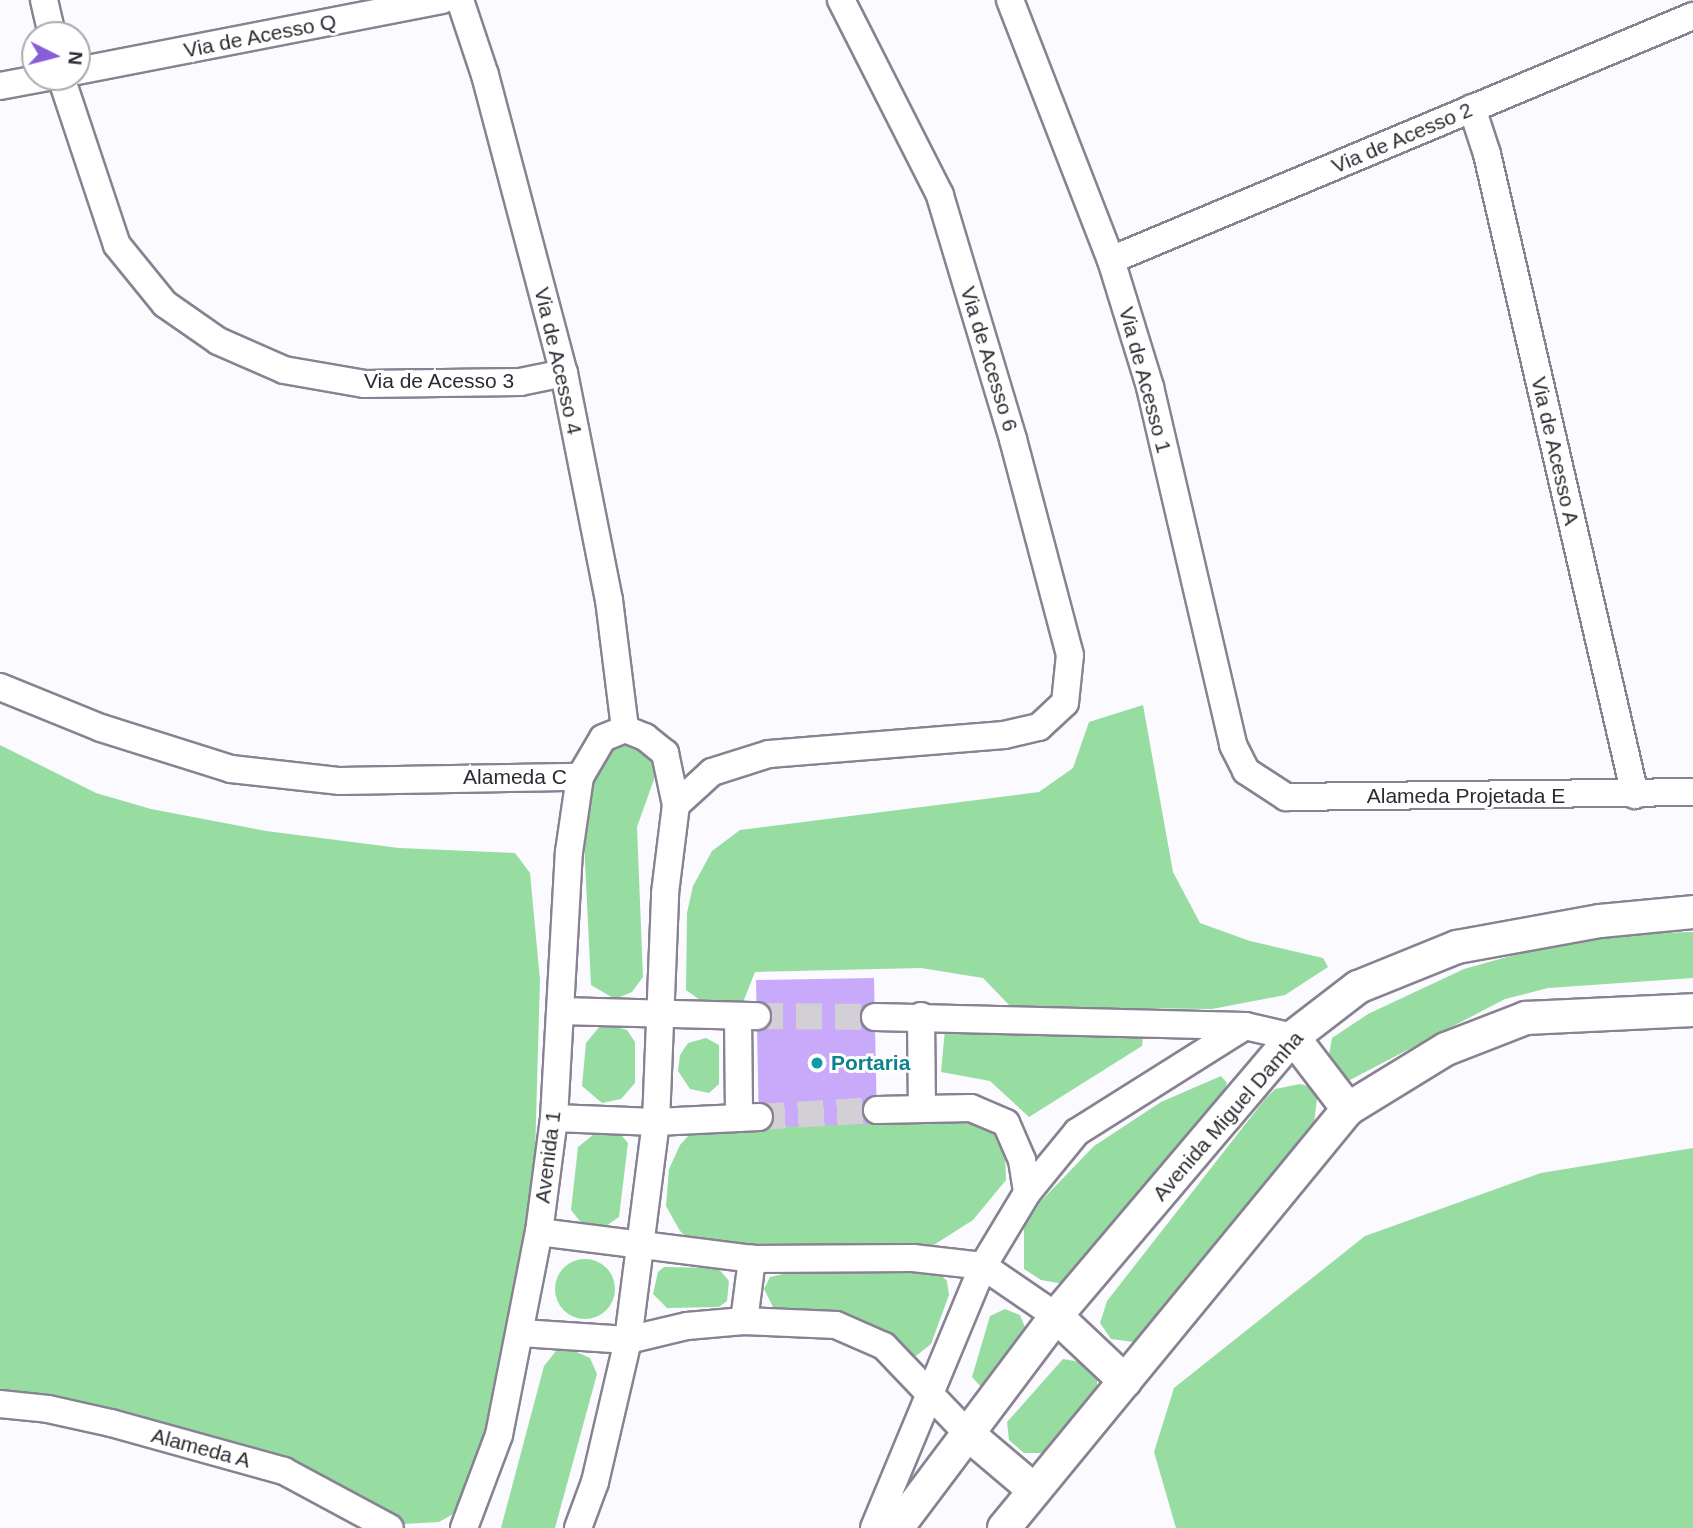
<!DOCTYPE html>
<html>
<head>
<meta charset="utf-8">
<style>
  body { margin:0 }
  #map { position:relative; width:1693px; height:1528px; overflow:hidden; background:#fbfafe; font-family:Arial,sans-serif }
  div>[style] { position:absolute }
  .green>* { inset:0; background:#97dda2 }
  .round { border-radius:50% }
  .building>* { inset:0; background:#c9aafa }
  .minor-tunnel>* { height:26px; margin-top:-13px; transform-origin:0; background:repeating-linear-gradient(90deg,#d2d0d5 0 26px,transparent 0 39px) }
  .roads { filter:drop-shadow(2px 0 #888292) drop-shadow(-2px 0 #888292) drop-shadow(0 2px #888292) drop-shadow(0 -2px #888292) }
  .minor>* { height:26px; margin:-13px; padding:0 13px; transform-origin:13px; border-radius:13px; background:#fff }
  .tertiary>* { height:32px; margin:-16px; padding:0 16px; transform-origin:16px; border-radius:16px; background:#fff }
  .dots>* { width:19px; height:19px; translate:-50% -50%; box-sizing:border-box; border:4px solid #fff; border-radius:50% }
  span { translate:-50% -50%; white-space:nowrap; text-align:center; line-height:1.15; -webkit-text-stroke:6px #fff; paint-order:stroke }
  .street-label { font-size:21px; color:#2d2a31 }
  .culture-label { font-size:21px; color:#0d838f; font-weight:700 }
  .left { translate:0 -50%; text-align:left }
  .north { position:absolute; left:21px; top:21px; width:70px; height:70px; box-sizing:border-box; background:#fff; border:2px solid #abaaad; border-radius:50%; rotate:96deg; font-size:19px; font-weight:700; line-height:28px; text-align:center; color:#2d2a31 }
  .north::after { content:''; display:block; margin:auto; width:24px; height:32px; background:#885ed8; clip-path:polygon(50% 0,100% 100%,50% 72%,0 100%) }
</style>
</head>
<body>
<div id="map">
  <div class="green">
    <div style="clip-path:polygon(1143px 705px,1173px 872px,1200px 923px,1250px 941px,1323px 958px,1328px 967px,1285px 995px,1212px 1009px,1011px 1007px,983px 978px,921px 968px,755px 972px,740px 1010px,707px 1005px,686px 990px,687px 913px,693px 886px,712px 851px,740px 830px,1039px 792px,1073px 768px,1089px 722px)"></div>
    <div style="clip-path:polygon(611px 740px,649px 745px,657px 771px,637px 827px,643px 977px,632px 992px,615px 999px,591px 985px,583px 820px,584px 797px)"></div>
    <div style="clip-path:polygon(0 745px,96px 793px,151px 809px,266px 831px,399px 848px,515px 853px,530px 873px,540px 980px,535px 1156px,503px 1375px,470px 1494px,455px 1513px,439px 1522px,404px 1524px,385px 1513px,0 1394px)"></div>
    <div style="clip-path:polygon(1693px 932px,1693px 978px,1548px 988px,1505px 999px,1348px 1081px,1337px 1075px,1329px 1055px,1332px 1038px,1368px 1014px,1464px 969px,1558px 943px,1613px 934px)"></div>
    <div style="clip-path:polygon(610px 1025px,627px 1030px,635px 1042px,635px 1083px,621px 1099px,602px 1103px,582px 1086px,586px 1043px,600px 1026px)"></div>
    <div style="clip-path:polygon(945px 1029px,1143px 1035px,1142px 1046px,1029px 1117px,990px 1081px,941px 1072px)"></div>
    <div style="clip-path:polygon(706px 1038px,719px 1045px,719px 1084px,709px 1093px,690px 1089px,678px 1071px,680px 1055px,688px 1043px)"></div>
    <div style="clip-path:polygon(1221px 1076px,1227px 1083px,1222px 1096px,1064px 1284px,1041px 1280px,1024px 1269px,1024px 1227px,1041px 1201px,1094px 1146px,1161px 1102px)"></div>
    <div style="clip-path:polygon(1300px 1084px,1312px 1087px,1317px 1098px,1314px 1124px,1173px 1319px,1134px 1342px,1111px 1339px,1100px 1323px,1107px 1301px,1265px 1099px,1275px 1089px)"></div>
    <div style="clip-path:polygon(972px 1117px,998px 1133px,1005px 1150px,1006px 1180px,973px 1220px,929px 1248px,699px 1250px,680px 1231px,666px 1206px,669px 1169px,680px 1145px,698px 1125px)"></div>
    <div style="clip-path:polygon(599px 1130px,622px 1136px,628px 1143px,619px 1217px,603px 1228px,583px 1225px,571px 1210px,578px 1147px)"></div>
    <div style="clip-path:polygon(1693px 1148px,1693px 1528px,1176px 1528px,1154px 1452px,1174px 1388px,1365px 1236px,1541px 1173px)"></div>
    <div class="round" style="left:555px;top:1259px;width:60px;height:60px"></div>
    <div style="clip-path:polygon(664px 1267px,718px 1268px,729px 1281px,727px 1301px,719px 1307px,667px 1308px,653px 1294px,658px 1272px)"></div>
    <div style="clip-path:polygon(937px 1271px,947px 1281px,949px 1295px,931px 1344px,916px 1356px,776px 1313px,764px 1289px,770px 1277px,783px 1274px)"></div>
    <div style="clip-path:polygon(1005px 1309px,1020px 1315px,1026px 1330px,981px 1387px,972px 1377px,990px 1316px)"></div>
    <div style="clip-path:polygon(570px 1349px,590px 1358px,597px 1374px,555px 1528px,501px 1528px,544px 1366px,556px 1351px)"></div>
    <div style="clip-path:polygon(1063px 1359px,1087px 1363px,1097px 1377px,1097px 1394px,1050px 1453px,1024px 1453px,1009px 1440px,1007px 1422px)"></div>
  </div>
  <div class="building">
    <div style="clip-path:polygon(874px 978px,877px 1124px,759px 1127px,756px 980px)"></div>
  </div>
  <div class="minor-tunnel">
    <div style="left:757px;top:1016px;width:118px;rotate:0.5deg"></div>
    <div style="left:759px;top:1117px;width:118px;rotate:-3.4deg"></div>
  </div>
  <div class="roads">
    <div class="minor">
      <div style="left:44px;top:0;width:36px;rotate:77deg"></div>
      <div style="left:460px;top:0;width:79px;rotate:71.6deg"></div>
      <div style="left:485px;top:75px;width:308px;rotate:75.2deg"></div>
      <div style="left:564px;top:373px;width:231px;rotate:78.8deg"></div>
      <div style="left:609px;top:600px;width:130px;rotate:82.9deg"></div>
      <div style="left:1010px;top:0;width:279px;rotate:68.8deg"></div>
      <div style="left:1111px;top:260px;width:133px;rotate:72.9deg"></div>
      <div style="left:1150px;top:387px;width:367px;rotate:76.9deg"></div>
      <div style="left:1233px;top:745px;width:29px;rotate:63deg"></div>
      <div style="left:1246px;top:771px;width:48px;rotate:33deg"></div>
      <div style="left:1286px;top:797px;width:407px;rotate:-0.7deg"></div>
      <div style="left:77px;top:71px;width:372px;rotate:-11deg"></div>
      <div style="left:61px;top:77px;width:177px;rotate:71.6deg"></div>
      <div style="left:117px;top:245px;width:76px;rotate:50.9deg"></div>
      <div style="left:165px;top:304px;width:65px;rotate:34.9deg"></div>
      <div style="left:218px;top:341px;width:72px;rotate:23.7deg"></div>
      <div style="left:284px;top:370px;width:81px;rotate:9.9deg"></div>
      <div style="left:364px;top:384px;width:156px;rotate:-0.7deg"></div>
      <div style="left:520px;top:382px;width:45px;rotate:-11.6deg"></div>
      <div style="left:0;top:86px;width:49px;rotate:-10.6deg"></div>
      <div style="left:1472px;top:108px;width:48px;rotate:71.9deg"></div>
      <div style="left:1487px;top:154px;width:658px;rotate:77deg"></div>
      <div style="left:1111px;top:260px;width:631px;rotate:-22.75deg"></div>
      <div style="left:0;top:687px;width:109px;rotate:22.1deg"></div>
      <div style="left:101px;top:728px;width:136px;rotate:17.5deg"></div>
      <div style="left:231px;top:769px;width:110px;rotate:6.3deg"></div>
      <div style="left:340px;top:781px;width:240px;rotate:-1deg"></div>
      <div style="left:580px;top:777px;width:45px;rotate:-59.5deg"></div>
      <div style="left:603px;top:738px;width:24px;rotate:-22deg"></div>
      <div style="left:625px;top:729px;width:22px;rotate:22deg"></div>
      <div style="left:645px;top:737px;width:26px;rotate:39deg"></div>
      <div style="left:665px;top:753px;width:53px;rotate:78.1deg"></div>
      <div style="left:676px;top:805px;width:49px;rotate:-42.5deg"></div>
      <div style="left:712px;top:772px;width:60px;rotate:-17.5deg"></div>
      <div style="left:769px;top:754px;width:236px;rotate:-4.6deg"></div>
      <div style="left:1004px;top:735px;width:36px;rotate:-13deg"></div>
      <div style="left:1039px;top:727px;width:35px;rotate:-43deg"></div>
      <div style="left:1065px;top:703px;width:48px;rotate:-84.1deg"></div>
      <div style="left:1070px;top:655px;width:223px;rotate:-104.8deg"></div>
      <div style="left:1013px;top:439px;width:255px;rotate:-106.7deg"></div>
      <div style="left:940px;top:195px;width:219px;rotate:-116.9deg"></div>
      <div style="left:563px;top:1011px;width:194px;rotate:1.5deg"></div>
      <div style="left:738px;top:1016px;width:102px;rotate:89.4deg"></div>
      <div style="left:921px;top:1016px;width:92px;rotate:89.4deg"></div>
      <div style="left:875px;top:1017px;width:370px;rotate:1.4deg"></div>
      <div style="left:1245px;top:1026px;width:49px;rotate:12.9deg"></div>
      <div style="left:877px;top:1110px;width:94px;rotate:-1.2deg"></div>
      <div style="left:971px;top:1108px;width:38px;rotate:23deg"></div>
      <div style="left:1006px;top:1123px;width:40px;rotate:66.6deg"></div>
      <div style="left:1022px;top:1160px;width:33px;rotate:81deg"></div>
      <div style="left:554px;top:1118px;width:102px;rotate:2.2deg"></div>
      <div style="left:656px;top:1122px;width:103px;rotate:-2.8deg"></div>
      <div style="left:539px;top:1232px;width:215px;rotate:7.2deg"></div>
      <div style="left:752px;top:1259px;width:161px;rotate:-0.4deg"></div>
      <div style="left:913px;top:1258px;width:70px;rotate:6.5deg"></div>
      <div style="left:983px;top:1266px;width:88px;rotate:34.4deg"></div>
      <div style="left:744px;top:1321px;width:63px;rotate:-82.6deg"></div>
      <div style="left:521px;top:1333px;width:107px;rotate:3.7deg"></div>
      <div style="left:628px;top:1340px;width:61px;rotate:-13.3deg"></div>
      <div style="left:687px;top:1326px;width:57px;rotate:-5deg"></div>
      <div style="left:744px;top:1321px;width:92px;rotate:2.5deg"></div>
      <div style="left:836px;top:1325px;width:52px;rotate:23.6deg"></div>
      <div style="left:884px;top:1346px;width:122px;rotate:46.3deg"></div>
      <div style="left:0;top:1404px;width:48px;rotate:5.9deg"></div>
      <div style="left:48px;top:1409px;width:65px;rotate:12.5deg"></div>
      <div style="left:111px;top:1423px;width:180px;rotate:15.5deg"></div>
      <div style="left:284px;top:1471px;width:120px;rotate:28.3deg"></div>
      <div style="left:464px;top:1528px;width:99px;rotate:-69.4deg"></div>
      <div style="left:499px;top:1435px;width:207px;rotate:-78.9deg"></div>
      <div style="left:539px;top:1232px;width:115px;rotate:-82.5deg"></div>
      <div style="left:554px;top:1118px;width:266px;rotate:-86.8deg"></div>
      <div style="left:569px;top:852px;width:76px;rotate:-81.7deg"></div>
      <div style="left:578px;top:1528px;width:49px;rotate:-69.7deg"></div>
      <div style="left:595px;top:1482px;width:146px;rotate:-76.9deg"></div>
      <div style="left:628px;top:1340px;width:220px;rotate:-82.7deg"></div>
      <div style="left:656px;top:1122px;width:229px;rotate:-87.7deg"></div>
      <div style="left:665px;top:893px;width:89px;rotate:-82.9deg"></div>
      <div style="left:874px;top:1528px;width:284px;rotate:-67.4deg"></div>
      <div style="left:983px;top:1266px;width:85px;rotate:-58.9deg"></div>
      <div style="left:1027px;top:1193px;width:79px;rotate:-50.7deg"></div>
      <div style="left:1077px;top:1132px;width:199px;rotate:-32.2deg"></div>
    </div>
    <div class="tertiary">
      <div style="left:1293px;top:1037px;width:91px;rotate:52.6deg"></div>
      <div style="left:1056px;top:1316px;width:95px;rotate:43.3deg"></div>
      <div style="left:968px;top:1434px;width:87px;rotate:40.3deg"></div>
      <div style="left:897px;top:1528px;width:265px;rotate:-53.1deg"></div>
      <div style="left:1056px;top:1316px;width:366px;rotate:-49.7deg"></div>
      <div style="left:1293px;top:1037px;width:82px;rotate:-37.6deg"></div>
      <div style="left:1358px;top:987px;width:107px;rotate:-22deg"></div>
      <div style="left:1457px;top:947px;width:145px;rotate:-10.3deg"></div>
      <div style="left:1600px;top:921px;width:93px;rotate:-5.5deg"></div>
      <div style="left:1004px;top:1528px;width:542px;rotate:-50.61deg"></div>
      <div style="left:1348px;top:1109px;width:115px;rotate:-31.5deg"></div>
      <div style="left:1446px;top:1049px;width:86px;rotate:-21.2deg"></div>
      <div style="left:1526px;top:1018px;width:167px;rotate:-2.7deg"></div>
    </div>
  </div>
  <div class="dots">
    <div style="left:817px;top:1063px;background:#0f9aa8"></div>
  </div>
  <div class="street-label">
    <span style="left:260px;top:36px;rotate:-11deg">Via de Acesso Q</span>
    <span style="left:1402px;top:138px;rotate:-23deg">Via de Acesso 2</span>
    <span style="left:989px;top:359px;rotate:73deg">Via de Acesso 6</span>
    <span style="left:558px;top:361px;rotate:77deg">Via de Acesso 4</span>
    <span style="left:1145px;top:380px;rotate:75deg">Via de Acesso 1</span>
    <span style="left:439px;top:381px">Via de Acesso 3</span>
    <span style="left:1555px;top:451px;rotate:77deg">Via de Acesso A</span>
    <span style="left:515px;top:777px">Alameda C</span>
    <span style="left:1466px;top:796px">Alameda Projetada E</span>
    <span style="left:1228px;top:1116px;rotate:-49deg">Avenida Miguel Damha</span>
    <span style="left:548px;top:1157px;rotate:-83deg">Avenida 1</span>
    <span style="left:201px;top:1448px;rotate:15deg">Alameda A</span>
  </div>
  <div class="culture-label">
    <span class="left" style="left:831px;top:1063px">Portaria</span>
  </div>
  <div class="north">N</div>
</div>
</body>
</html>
